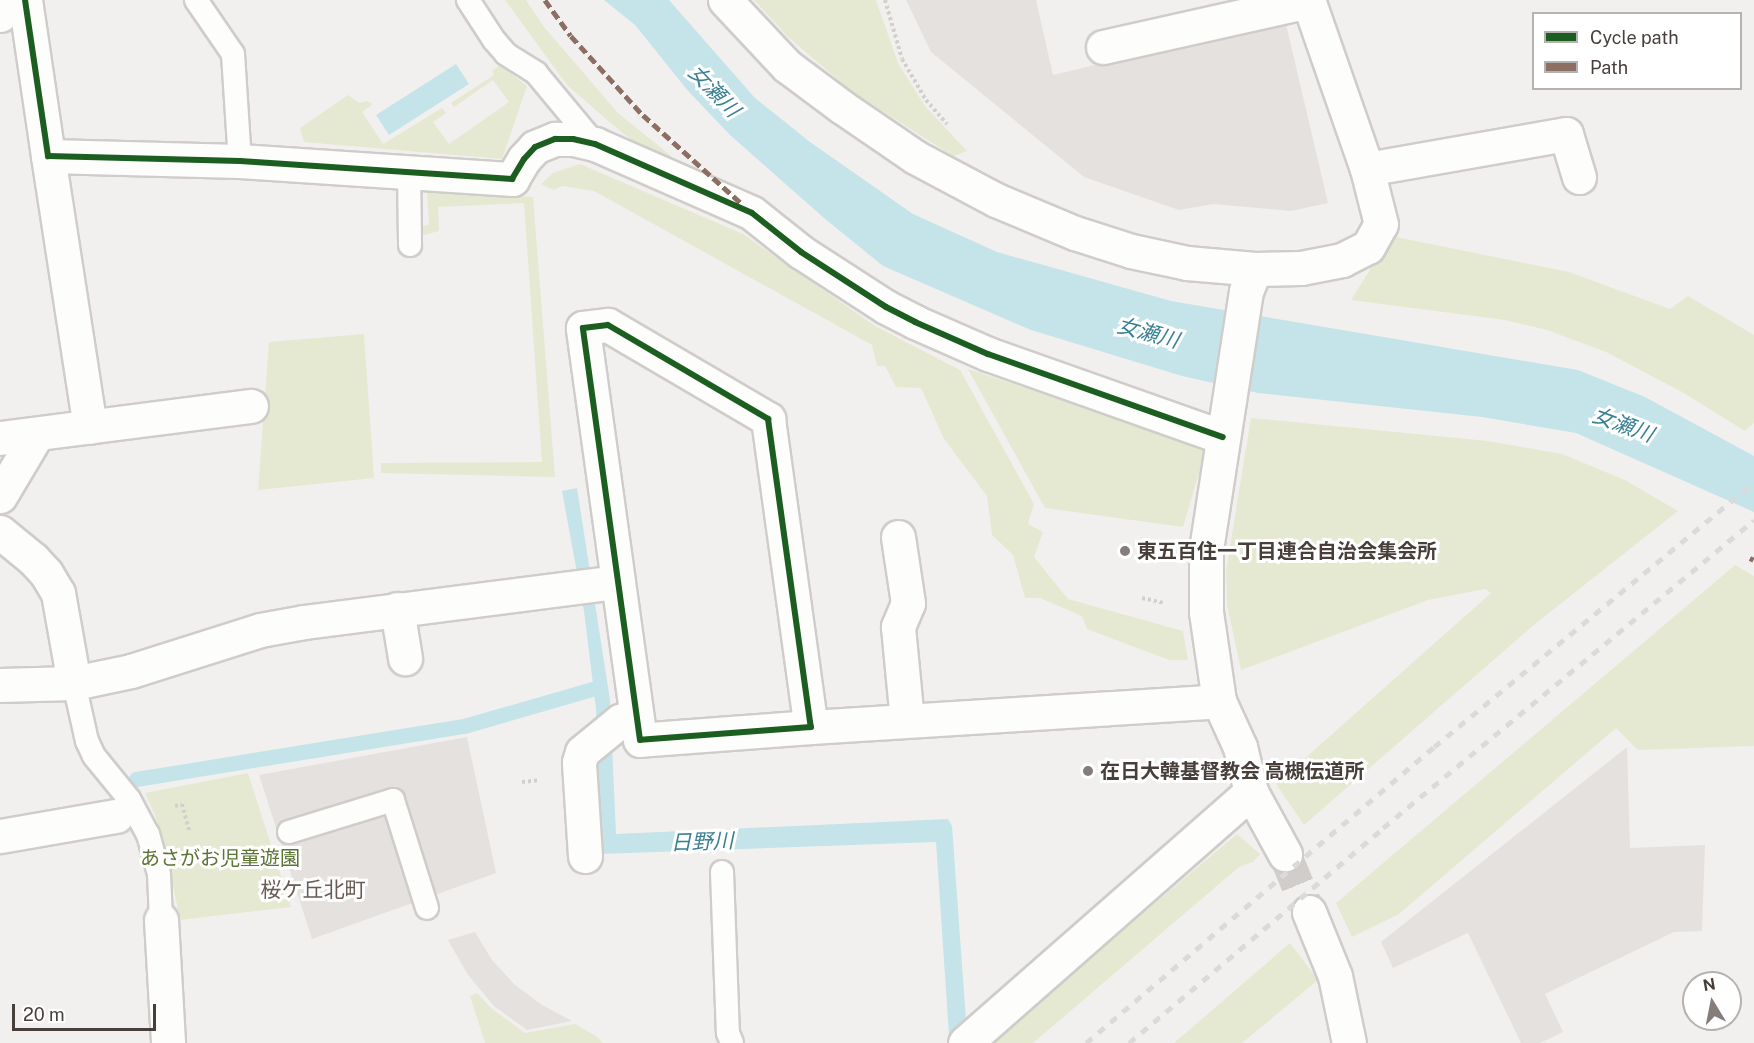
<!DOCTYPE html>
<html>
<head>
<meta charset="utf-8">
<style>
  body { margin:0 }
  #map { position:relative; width:1754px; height:1043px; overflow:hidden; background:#f2f0ee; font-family:"Public Sans","Noto Sans JP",sans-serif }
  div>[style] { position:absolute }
  .green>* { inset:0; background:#e5e9d1 }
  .parking>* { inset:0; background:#e4e1df }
  .water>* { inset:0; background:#c4e4ea }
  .stream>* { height:15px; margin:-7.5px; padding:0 7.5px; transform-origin:7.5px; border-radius:7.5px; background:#c4e4ea }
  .minor-tunnel>* { height:33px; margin-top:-16.5px; transform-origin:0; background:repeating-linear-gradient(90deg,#d0cdca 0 33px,transparent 0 49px) }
  .path>* { height:4px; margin-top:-2px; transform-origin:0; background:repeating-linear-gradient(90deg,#d2cfcc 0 3px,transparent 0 6px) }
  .roads { filter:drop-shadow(2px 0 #cfccca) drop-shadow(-2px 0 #cfccca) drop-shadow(0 2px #cfccca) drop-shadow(0 -2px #cfccca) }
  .service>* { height:22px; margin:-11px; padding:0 11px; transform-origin:11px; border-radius:11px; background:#fdfdfc }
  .minor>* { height:33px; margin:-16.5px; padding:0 16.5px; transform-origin:16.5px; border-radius:16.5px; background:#fdfdfc }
  .rail>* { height:4.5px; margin-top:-2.25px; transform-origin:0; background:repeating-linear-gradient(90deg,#dadada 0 8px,transparent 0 16px) }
  .quiet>* { height:4.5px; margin-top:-2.25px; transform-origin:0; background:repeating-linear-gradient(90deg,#8d6e63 0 9px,transparent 0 13.5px) }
  .cycleway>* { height:6px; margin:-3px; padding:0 3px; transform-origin:3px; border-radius:3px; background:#1b5e20 }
  .dots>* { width:16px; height:16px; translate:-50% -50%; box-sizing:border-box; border:3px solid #fff; border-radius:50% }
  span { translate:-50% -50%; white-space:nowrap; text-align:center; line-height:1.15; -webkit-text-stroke:6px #fff; paint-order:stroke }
  .poi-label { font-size:20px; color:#483f3a; font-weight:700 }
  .left { translate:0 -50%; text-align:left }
  .park-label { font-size:20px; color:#5b7433 }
  .water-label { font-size:21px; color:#388091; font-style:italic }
  .neighbourhood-label { font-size:21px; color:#695b53 }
  .legend { position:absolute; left:1532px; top:12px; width:210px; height:78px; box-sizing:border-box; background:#fff; border:2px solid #b6b2b0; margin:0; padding:8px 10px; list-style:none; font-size:18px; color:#483f3a }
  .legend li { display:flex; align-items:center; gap:12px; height:30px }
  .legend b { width:30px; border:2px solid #b6b2b0 }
  .north { position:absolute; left:1682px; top:971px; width:60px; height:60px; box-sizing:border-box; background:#fff; border:2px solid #b6b2b0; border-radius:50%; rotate:350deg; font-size:16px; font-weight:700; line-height:24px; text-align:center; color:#483f3a }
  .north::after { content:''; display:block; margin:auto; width:21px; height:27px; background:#847d79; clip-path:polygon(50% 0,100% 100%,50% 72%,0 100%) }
  .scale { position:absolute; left:12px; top:1004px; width:144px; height:27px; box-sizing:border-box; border:3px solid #483f3a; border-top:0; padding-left:8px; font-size:18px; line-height:21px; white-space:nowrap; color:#483f3a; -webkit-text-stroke:4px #fff; paint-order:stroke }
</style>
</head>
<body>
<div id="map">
  <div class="green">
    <div style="clip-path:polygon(505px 0,526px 0,544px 27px,618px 113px,670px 155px,682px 171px,648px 152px,620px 131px,567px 85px)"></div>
    <div style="clip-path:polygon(754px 0,876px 0,898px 63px,925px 106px,967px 151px,953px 156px,851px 91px,787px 36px)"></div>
    <div style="clip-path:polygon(500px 65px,527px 86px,502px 159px,304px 142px,300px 128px,348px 95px,359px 103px,367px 101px,373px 104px,362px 112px,383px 144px,442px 108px,446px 113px,433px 122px,449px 144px,509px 102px,493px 80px,454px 107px,451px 103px,494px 75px,492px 71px)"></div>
    <div style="clip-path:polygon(580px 164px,743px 234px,875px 326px,960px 370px,1034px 504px,1028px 524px,1043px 532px,1034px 557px,1068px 599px,1183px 631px,1188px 660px,1169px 660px,1087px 629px,1082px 616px,1040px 598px,1025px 598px,1013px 555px,992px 535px,987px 496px,944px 439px,921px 388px,896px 387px,885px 366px,877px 366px,872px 345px,594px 191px,562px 186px,554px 190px,541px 184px,553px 173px)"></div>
    <div style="clip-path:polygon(427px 190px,533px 197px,555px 477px,381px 473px,381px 463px,542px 462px,524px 203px,438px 207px,439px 231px,423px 235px,422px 226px,429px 225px)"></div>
    <div style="clip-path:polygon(1391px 236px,1569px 272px,1670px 309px,1688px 296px,1754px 335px,1754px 423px,1745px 431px,1682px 392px,1606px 352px,1547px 330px,1505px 320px,1351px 300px)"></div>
    <div style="clip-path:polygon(364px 334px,374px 478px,258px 490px,269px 342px)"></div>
    <div style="clip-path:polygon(968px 369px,1194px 444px,1205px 453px,1183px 527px,1045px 508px)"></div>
    <div style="clip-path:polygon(1251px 418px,1488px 441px,1562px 454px,1625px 480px,1678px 511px,1535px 624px,1304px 825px,1276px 784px,1491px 593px,1485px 589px,1428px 600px,1241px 670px,1227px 605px,1226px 571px)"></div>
    <div style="clip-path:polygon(1735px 565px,1754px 576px,1754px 746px,1638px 750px,1616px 728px,1399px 914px,1352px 937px,1336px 903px)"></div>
    <div style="clip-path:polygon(248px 773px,291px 907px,180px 920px,170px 871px,155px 815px,145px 793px)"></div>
    <div style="clip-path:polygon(1237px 834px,1260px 854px,1253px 862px,1239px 867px,1033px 1043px,989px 1043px)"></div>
    <div style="clip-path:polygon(1290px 943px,1318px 980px,1242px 1043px,1174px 1043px)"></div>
    <div style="clip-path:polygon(477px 993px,491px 1008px,525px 1033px,575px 1024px,596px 1036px,603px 1043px,485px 1043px,470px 996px)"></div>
  </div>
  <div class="parking">
    <div style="clip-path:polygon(906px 0,1036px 0,1053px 75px,1285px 20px,1328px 203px,1291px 211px,1214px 204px,1179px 210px,1084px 177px,931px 52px)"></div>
    <div style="clip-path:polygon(467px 737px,496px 873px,312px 939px,259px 775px)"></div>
    <div style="clip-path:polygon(1627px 747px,1630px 848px,1705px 845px,1702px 931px,1674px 932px,1545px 994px,1563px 1032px,1540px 1043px,1521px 1043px,1468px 933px,1393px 968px,1381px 942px)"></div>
    <div style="clip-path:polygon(475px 932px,492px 960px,515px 985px,542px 1005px,572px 1021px,527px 1030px,494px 1006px,468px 975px,448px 940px)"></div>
  </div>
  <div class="water">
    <div style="clip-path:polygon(604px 0,669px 0,755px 98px,810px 142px,913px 214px,997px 252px,1171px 301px,1578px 370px,1645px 397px,1754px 456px,1754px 512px,1576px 433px,1482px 417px,1258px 393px,1182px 376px,1031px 330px,883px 266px,824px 218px,730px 135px,689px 92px,635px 25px)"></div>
    <div style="clip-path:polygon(456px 64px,469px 84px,389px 135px,376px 115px)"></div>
    <div style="clip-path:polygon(577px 488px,610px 700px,616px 834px,948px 819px,952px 826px,966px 1020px,949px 1035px,936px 842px,600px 854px,596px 709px,584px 611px,562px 491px)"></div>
  </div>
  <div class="stream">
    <div style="left:136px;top:779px;width:332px;rotate:-9.2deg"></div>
    <div style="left:464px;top:726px;width:141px;rotate:-16.1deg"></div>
  </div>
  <div class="minor-tunnel">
    <div style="left:1285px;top:854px;width:63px;rotate:67.5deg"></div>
  </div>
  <div class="path">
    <div style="left:885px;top:0;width:61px;rotate:73.9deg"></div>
    <div style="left:902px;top:59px;width:48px;rotate:59.7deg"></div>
    <div style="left:926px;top:100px;width:32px;rotate:49deg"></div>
    <div style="left:1142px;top:598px;width:23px;rotate:13deg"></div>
    <div style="left:522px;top:782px;width:18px;rotate:-6deg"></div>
    <div style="left:175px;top:806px;width:7px;rotate:-16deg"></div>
    <div style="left:182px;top:804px;width:28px;rotate:75deg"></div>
  </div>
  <div class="roads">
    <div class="service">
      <div style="left:196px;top:0;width:65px;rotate:55.6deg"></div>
      <div style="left:233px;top:54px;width:107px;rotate:86.3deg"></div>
      <div style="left:468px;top:0;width:48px;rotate:57deg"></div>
      <div style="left:494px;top:40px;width:18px;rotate:49deg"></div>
      <div style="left:506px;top:54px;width:36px;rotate:32deg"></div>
      <div style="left:536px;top:73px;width:92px;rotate:50.3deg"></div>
      <div style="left:409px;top:170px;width:75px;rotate:89.2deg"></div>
      <div style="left:74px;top:683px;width:59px;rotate:77.4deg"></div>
      <div style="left:87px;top:741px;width:17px;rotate:65deg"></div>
      <div style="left:94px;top:756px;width:55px;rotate:50.9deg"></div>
      <div style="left:129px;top:799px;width:40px;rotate:62deg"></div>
      <div style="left:148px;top:834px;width:41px;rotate:74.6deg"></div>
      <div style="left:159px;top:874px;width:46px;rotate:87.5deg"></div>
      <div style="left:289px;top:832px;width:109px;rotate:-17.1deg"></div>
      <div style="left:393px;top:800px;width:113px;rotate:72.5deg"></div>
      <div style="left:722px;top:872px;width:161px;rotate:87.9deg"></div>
      <div style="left:728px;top:1033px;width:11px;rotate:68deg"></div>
    </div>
    <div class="minor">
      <div style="left:25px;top:0;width:158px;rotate:81.6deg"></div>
      <div style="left:48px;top:156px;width:192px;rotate:1.5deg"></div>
      <div style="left:240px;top:161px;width:273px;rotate:3.8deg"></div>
      <div style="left:512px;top:179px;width:23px;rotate:-59deg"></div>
      <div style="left:524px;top:159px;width:16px;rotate:-47deg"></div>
      <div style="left:535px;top:147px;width:22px;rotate:-22deg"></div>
      <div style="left:555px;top:139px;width:18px"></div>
      <div style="left:573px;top:139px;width:23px;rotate:13deg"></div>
      <div style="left:595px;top:144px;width:171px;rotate:23.7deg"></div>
      <div style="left:752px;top:213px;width:63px;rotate:38.5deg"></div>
      <div style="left:801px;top:252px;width:101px;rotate:32.9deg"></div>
      <div style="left:886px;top:307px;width:33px;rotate:27deg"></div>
      <div style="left:915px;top:322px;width:80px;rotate:23.7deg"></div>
      <div style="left:988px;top:354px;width:249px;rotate:19.5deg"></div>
      <div style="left:725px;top:0;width:91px;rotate:46.8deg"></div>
      <div style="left:787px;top:66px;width:69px;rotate:36.7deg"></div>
      <div style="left:842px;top:107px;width:88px;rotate:34.4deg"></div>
      <div style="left:915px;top:157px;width:92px;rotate:28deg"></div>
      <div style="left:996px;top:200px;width:86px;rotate:22.7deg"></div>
      <div style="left:1075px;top:233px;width:59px;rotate:17.8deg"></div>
      <div style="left:1131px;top:251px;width:57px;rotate:12.1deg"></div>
      <div style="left:1187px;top:263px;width:68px;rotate:5deg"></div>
      <div style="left:1255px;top:269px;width:24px;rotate:112deg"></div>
      <div style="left:1246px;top:291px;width:260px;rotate:98.8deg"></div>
      <div style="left:1206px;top:548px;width:64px;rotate:90deg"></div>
      <div style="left:1206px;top:612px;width:90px;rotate:81.7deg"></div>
      <div style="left:1219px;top:701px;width:51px;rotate:65.5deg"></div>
      <div style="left:1240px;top:747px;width:46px;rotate:76.3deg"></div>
      <div style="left:1251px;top:792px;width:71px;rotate:61.3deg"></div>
      <div style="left:0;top:15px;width:21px;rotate:-45deg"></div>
      <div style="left:1103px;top:47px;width:211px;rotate:-12.6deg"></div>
      <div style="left:48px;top:156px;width:274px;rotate:81.2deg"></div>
      <div style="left:1367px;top:169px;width:202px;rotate:-10deg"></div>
      <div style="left:1566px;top:134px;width:45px;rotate:73.2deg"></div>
      <div style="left:1255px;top:269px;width:46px;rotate:-1.2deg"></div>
      <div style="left:1301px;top:268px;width:42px;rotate:-11deg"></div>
      <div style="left:1342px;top:260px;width:29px;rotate:-27deg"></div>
      <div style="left:1368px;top:247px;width:26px;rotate:-61deg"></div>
      <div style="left:1381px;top:224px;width:57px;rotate:-104.3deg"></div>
      <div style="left:1367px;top:169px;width:179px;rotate:-109.2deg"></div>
      <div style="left:608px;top:325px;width:186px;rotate:30.4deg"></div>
      <div style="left:768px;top:419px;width:311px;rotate:82.1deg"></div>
      <div style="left:811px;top:727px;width:171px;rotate:175.7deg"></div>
      <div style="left:640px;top:740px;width:416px;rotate:-97.9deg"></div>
      <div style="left:583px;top:328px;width:25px;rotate:-7deg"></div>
      <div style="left:0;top:438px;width:253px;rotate:-7.3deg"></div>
      <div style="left:0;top:496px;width:72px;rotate:-59.2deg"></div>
      <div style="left:0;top:532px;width:43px;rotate:39.3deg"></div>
      <div style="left:33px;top:559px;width:19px;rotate:47deg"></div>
      <div style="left:46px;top:573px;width:23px;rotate:59deg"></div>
      <div style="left:58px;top:593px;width:91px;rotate:79.9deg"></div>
      <div style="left:898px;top:537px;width:67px;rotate:81.4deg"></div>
      <div style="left:908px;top:603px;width:26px;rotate:113deg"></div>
      <div style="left:898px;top:627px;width:93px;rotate:84.5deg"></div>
      <div style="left:397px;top:609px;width:50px;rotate:80.7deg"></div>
      <div style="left:0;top:685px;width:74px;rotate:-1.5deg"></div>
      <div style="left:74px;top:683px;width:58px;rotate:-11.9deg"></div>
      <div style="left:131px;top:671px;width:135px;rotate:-17.6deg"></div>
      <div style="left:260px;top:630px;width:45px;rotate:-10.3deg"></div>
      <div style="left:304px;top:622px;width:316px;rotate:-7.3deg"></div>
      <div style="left:811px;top:727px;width:409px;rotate:-3.6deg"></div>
      <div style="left:0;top:836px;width:118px;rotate:-9.8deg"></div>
      <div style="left:585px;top:856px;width:94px;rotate:-93.7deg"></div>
      <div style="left:579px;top:762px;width:10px;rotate:-73deg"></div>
      <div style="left:582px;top:752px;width:49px;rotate:-39.2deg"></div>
      <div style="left:620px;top:721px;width:17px;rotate:-21deg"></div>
      <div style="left:1309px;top:912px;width:69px;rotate:67.9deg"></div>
      <div style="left:1335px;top:976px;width:68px;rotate:78.2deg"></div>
      <div style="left:161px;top:920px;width:123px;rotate:86.7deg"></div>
      <div style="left:965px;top:1043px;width:381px;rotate:-41.3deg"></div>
    </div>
  </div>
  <div class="rail">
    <div style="left:1086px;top:1043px;width:457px;rotate:-40.4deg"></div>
    <div style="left:1434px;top:747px;width:415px;rotate:-39.6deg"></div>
    <div style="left:1129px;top:1043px;width:333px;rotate:-40.2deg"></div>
    <div style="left:1383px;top:828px;width:482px;rotate:-39.7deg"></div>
  </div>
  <div class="quiet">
    <div style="left:545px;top:0;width:44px;rotate:54.2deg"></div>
    <div style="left:571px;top:36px;width:107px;rotate:47.7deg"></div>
    <div style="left:643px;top:115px;width:132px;rotate:41.9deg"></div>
    <div style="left:1750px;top:558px;width:4px;rotate:27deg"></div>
  </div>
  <div class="cycleway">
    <div style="left:25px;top:0;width:158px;rotate:81.6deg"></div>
    <div style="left:48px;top:156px;width:192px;rotate:1.5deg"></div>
    <div style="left:240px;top:161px;width:273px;rotate:3.8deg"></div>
    <div style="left:512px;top:179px;width:23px;rotate:-59deg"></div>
    <div style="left:524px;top:159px;width:16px;rotate:-47deg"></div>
    <div style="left:535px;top:147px;width:22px;rotate:-22deg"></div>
    <div style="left:555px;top:139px;width:18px"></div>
    <div style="left:573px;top:139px;width:23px;rotate:13deg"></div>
    <div style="left:595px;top:144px;width:171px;rotate:23.7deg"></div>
    <div style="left:752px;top:213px;width:63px;rotate:38.5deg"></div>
    <div style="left:801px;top:252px;width:101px;rotate:32.9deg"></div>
    <div style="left:886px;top:307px;width:33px;rotate:27deg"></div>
    <div style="left:915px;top:322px;width:80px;rotate:23.7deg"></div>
    <div style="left:988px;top:354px;width:249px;rotate:19.5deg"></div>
    <div style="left:608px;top:325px;width:186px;rotate:30.4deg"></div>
    <div style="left:768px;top:419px;width:311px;rotate:82.1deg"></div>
    <div style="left:811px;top:727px;width:171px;rotate:175.7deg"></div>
    <div style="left:640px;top:740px;width:416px;rotate:-97.9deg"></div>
    <div style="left:583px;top:328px;width:25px;rotate:-7deg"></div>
  </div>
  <div class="dots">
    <div style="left:1125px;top:551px;background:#847d79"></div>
    <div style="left:1088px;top:771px;background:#847d79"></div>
  </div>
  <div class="poi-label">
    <span class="left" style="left:1137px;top:551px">東五百住一丁目連合自治会集会所</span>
    <span class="left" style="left:1100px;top:771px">在日大韓基督教会 高槻伝道所</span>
  </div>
  <div class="park-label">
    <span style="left:220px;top:858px">あさがお児童遊園</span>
  </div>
  <div class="water-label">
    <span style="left:714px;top:91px;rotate:46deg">女瀬川</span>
    <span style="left:1148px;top:333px;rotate:15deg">女瀬川</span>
    <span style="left:1623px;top:425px;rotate:20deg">女瀬川</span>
    <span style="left:702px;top:842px;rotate:-2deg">日野川</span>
  </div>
  <div class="neighbourhood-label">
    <span style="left:313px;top:890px">桜ケ丘北町</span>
  </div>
  <ul class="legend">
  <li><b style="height:8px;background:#1b5e20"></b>Cycle path</li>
  <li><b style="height:8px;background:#8d6e63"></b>Path</li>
  </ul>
  <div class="north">N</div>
  <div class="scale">20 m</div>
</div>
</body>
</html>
